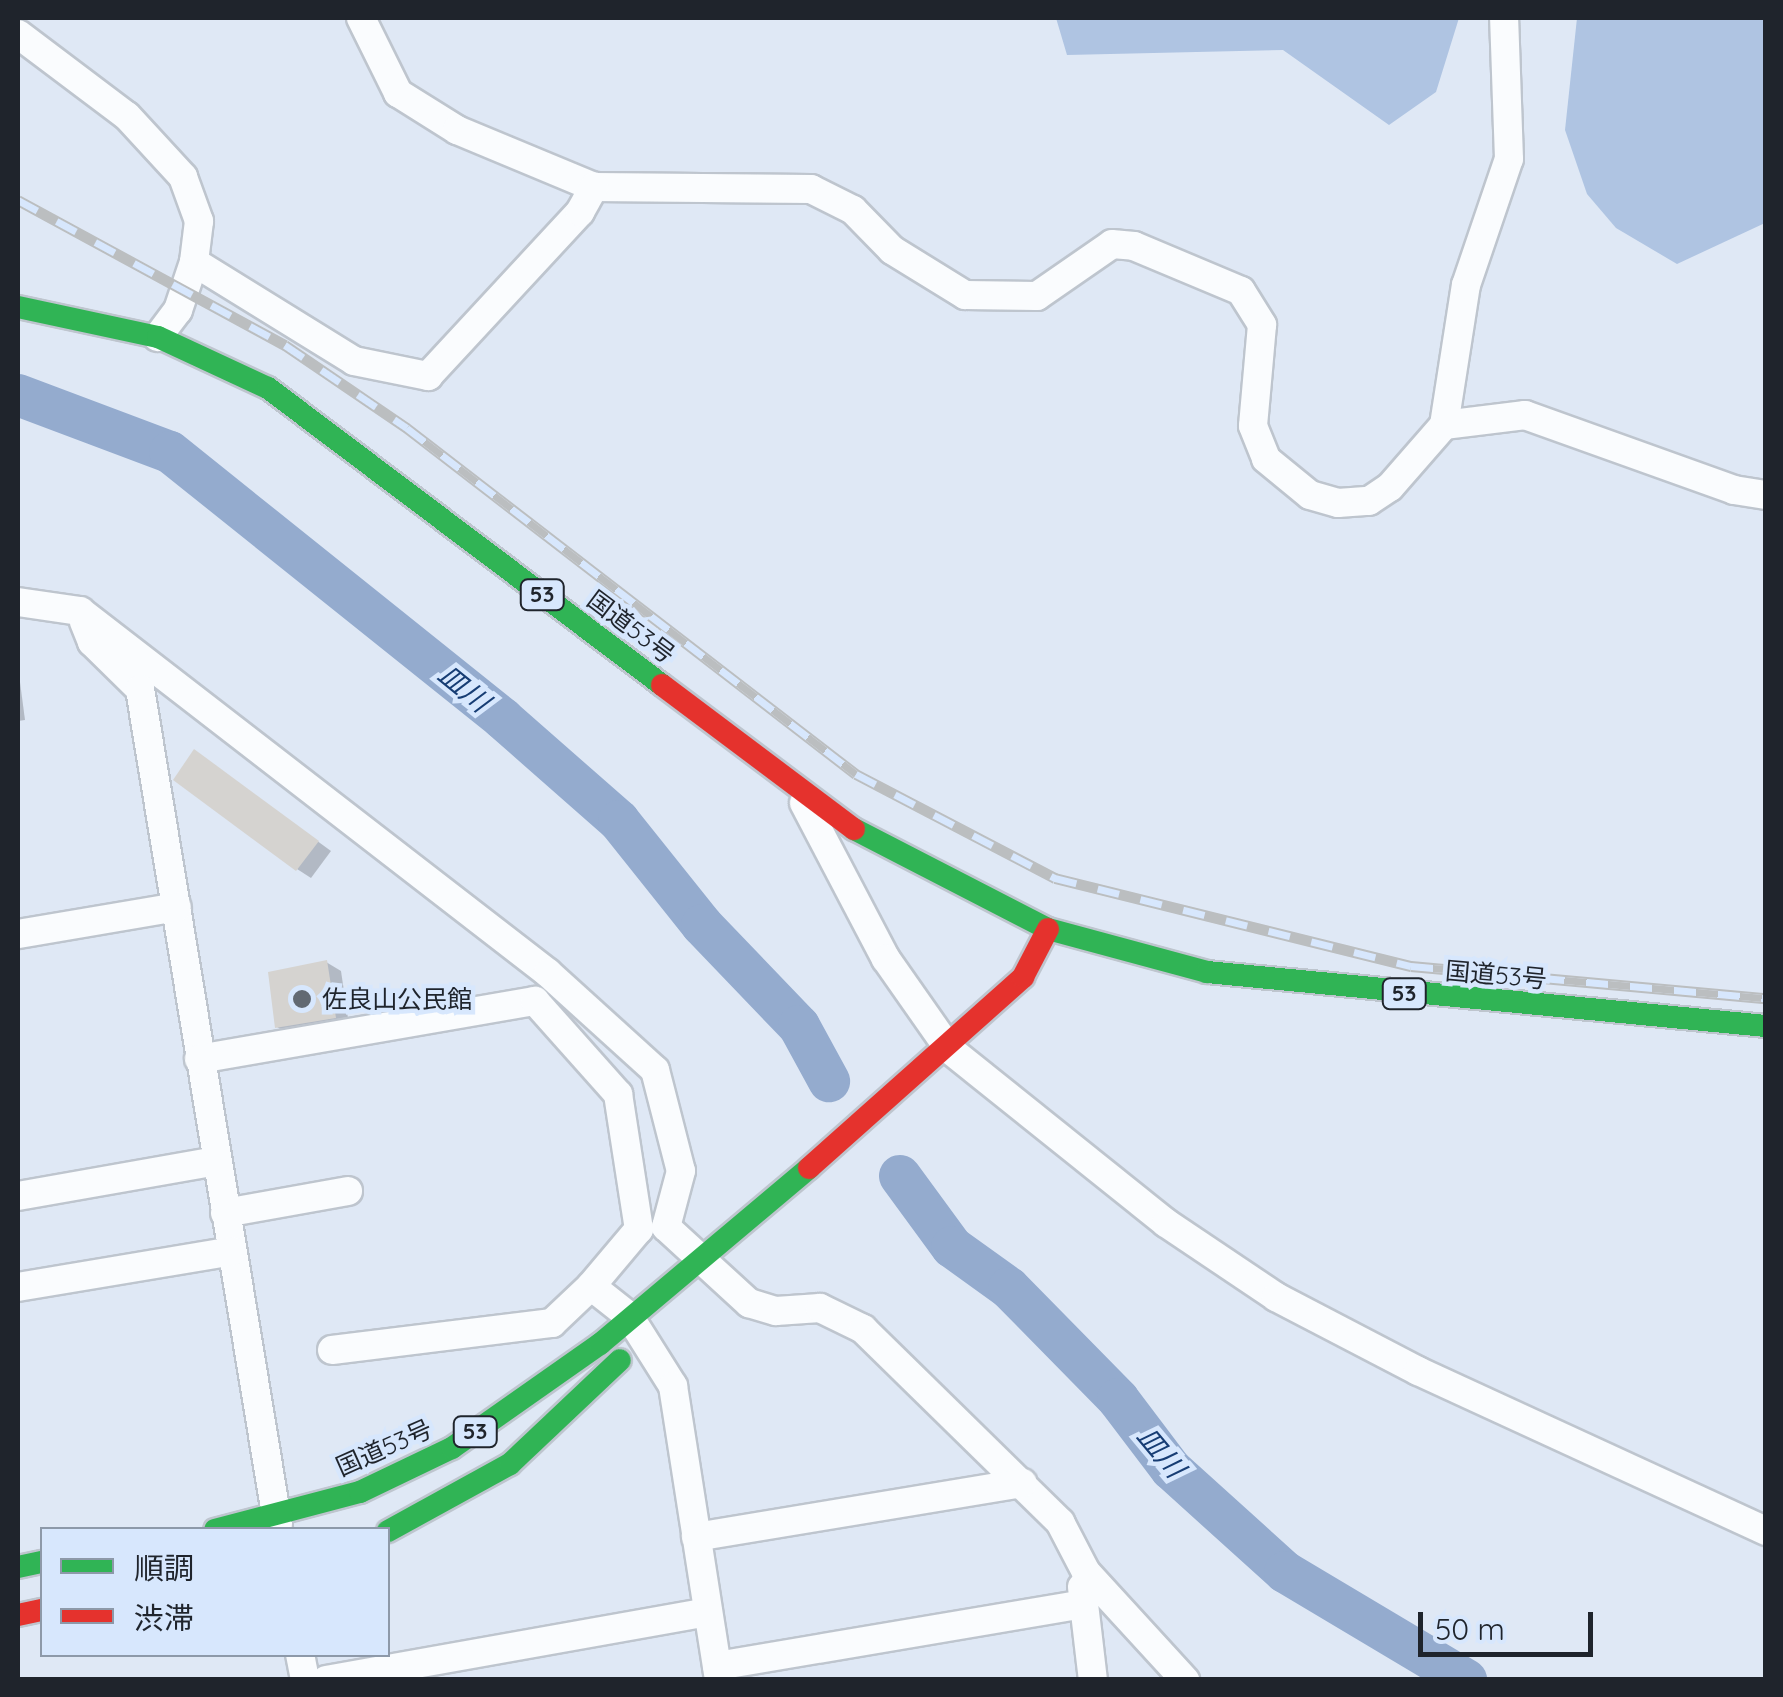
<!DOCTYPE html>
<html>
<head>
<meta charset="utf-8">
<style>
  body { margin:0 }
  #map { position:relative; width:1783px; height:1697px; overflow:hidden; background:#dfe8f5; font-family:Quicksand,"Noto Sans JP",sans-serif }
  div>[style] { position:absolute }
  .forest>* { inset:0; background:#afc4e2 }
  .shadow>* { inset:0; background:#0003 }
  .river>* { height:42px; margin:-21px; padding:0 21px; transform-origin:21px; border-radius:21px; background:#94abce }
  .building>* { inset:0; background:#d5d3d0 }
  .roads { filter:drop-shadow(2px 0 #bec5ce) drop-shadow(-2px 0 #bec5ce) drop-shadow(0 2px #bec5ce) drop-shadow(0 -2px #bec5ce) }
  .street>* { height:28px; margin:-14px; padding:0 14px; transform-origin:14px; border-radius:14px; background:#fafcfe }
  .fast>* { height:22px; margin:-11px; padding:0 11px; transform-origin:11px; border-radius:11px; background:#30b455 }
  .jam>* { height:22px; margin:-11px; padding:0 11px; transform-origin:11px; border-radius:11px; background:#e5322d }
  .rail>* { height:11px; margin-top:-5.5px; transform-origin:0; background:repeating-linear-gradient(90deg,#d7e7fd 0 22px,#bbbec0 0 44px); box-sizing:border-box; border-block:2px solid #bbbec0 }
  .dots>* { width:28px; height:28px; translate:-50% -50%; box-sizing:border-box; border:5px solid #d7e7fd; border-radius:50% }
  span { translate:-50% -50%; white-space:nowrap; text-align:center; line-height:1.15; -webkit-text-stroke:9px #d7e7fd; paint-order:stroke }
  .shield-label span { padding:2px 8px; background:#d7e7fd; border:2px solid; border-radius:8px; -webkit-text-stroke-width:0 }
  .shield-label { font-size:22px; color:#1f242c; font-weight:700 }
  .street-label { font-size:25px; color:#1f242c }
  .poi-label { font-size:25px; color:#1f242c }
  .left { translate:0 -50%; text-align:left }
  .water-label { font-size:28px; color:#173d74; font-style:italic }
  .frame { position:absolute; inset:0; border:20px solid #1f242c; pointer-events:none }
  .legend { position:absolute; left:40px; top:1527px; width:350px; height:130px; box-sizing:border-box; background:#d7e7fd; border:2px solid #8d99a9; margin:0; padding:12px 18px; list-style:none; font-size:30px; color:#1f242c }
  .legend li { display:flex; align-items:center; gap:20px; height:50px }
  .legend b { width:50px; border:2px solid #8d99a9 }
  .scale { position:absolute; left:1418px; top:1612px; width:175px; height:45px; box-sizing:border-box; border:5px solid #1f242c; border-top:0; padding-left:12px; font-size:30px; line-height:35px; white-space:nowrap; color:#1f242c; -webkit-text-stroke:8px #d7e7fd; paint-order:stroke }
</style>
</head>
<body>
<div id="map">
  <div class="forest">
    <div style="clip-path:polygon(1056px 18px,1459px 18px,1436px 92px,1389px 125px,1283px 50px,1067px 55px)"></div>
    <div style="clip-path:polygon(1577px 18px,1765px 18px,1765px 223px,1677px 264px,1616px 228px,1587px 194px,1565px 130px)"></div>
  </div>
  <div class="shadow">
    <div style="clip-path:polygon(18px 667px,25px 720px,18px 721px)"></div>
    <div style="clip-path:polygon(195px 752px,331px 851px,311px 878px,297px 869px)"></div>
    <div style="clip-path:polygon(326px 962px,341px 971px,349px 1025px,291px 1035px,277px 1027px)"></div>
  </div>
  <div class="river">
    <div style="left:18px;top:395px;width:162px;rotate:20.6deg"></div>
    <div style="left:170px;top:452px;width:427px;rotate:38.7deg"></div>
    <div style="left:503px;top:719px;width:154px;rotate:41.3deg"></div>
    <div style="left:619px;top:821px;width:133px;rotate:51.4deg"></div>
    <div style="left:702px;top:925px;width:140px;rotate:46.2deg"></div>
    <div style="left:799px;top:1026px;width:63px;rotate:61.4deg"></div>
    <div style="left:900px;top:1176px;width:88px;rotate:53.8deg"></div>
    <div style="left:952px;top:1247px;width:70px;rotate:35.7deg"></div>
    <div style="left:1009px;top:1288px;width:156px;rotate:45.5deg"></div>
    <div style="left:1118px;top:1399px;width:88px;rotate:52.9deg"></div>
    <div style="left:1171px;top:1469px;width:154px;rotate:42.1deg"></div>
    <div style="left:1285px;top:1572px;width:211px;rotate:30.8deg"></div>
  </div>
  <div class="building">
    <div style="clip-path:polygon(194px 749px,319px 841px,296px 871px,173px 780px)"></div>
    <div style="clip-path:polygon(327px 960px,336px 1018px,275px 1028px,268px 972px)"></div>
  </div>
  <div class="roads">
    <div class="street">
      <div style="left:361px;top:18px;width:84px;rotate:63.7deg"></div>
      <div style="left:398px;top:93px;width:70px;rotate:32.1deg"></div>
      <div style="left:457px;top:130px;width:148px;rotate:22.6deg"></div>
      <div style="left:594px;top:187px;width:217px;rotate:0.5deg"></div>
      <div style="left:811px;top:189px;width:47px;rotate:26.6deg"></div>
      <div style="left:853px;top:210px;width:56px;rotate:45.7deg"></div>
      <div style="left:892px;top:250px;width:86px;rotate:31.7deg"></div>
      <div style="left:965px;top:295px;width:72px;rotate:0.8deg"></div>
      <div style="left:1037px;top:296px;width:91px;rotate:-34.7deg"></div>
      <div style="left:1112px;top:244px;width:22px;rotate:5deg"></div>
      <div style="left:1134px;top:246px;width:116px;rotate:22.8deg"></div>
      <div style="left:1241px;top:291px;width:40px;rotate:58deg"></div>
      <div style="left:1262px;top:325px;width:101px;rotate:95.1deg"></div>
      <div style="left:1253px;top:426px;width:35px;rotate:68deg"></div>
      <div style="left:1266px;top:459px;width:57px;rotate:39.3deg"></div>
      <div style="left:1310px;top:495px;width:29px;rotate:16deg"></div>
      <div style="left:1338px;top:503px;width:31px;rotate:-4deg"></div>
      <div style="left:1369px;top:501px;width:25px;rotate:-34deg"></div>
      <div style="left:1390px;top:487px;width:82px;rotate:-48.9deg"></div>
      <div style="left:1444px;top:425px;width:142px;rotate:-81.1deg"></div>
      <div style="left:1466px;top:285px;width:133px;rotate:-71.2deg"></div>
      <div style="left:1509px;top:159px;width:141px;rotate:-92deg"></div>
      <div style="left:18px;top:34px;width:136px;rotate:37deg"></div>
      <div style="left:127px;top:116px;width:83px;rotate:47.4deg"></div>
      <div style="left:183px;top:177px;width:47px;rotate:70deg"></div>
      <div style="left:199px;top:221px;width:41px;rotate:97deg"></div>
      <div style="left:194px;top:262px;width:51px;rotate:108.4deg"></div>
      <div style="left:178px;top:310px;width:34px;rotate:127deg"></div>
      <div style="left:194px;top:262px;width:188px;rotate:31.7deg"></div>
      <div style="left:354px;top:361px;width:76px;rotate:11.5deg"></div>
      <div style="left:428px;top:376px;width:224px;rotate:-47.2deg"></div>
      <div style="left:580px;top:212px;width:29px;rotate:-61deg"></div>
      <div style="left:1444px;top:425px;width:82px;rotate:-7deg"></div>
      <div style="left:1525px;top:415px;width:222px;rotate:19.7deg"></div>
      <div style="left:1734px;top:490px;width:32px;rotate:9deg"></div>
      <div style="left:18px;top:602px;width:63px;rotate:8.3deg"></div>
      <div style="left:80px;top:611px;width:592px;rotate:37.72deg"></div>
      <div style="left:548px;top:973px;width:144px;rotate:42.2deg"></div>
      <div style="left:655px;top:1070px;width:104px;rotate:75.6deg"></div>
      <div style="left:681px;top:1171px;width:58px;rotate:105deg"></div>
      <div style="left:666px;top:1227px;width:113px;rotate:42.5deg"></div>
      <div style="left:749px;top:1303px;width:28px;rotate:17deg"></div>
      <div style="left:776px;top:1311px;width:44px;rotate:-3.9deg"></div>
      <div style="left:820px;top:1308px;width:48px;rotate:26deg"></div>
      <div style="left:863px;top:1329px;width:276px;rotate:44.4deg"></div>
      <div style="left:1060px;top:1522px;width:56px;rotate:62.5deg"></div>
      <div style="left:1086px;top:1572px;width:147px;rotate:47.5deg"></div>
      <div style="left:84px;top:622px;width:22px;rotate:68deg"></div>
      <div style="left:92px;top:642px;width:67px;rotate:44.4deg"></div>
      <div style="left:140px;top:689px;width:848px;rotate:80.64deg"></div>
      <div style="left:804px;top:803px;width:176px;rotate:62.3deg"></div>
      <div style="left:886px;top:959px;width:110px;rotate:55deg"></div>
      <div style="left:949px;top:1049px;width:278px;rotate:38.7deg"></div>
      <div style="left:1166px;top:1223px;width:133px;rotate:33.9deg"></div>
      <div style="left:1276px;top:1297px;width:160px;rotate:27.5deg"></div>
      <div style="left:1418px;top:1371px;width:383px;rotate:24.7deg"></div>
      <div style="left:18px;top:934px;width:161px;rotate:-9.6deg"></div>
      <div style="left:199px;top:1059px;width:341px;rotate:-9.8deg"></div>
      <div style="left:535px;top:1001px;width:125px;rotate:48.3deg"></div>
      <div style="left:618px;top:1094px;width:137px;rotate:81.2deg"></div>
      <div style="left:639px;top:1229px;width:75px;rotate:130.1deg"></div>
      <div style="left:591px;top:1286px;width:48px;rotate:38.3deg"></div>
      <div style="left:629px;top:1316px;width:83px;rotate:57.8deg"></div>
      <div style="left:673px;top:1386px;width:298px;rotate:81.1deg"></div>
      <div style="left:18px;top:1196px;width:201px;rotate:-10deg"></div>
      <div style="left:225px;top:1213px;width:125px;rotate:-10.1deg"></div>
      <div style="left:18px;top:1287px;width:217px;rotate:-9.5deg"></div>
      <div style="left:332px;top:1350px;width:222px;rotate:-7deg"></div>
      <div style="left:552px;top:1323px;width:54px;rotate:-43.5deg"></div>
      <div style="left:696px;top:1537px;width:331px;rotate:-9.4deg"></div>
      <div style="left:1082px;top:1587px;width:94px;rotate:83.3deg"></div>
      <div style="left:300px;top:1654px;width:26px;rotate:79deg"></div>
      <div style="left:717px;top:1666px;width:372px;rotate:-9.6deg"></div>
      <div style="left:326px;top:1680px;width:388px;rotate:-10.1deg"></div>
    </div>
    <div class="fast">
      <div style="left:18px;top:307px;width:143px;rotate:12.1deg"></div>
      <div style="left:158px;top:337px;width:121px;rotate:24.9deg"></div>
      <div style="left:268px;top:388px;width:493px;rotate:37deg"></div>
      <div style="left:854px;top:829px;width:218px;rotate:27.3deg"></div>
      <div style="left:1048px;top:929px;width:165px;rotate:15.1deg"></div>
      <div style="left:1207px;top:972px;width:562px;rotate:5.52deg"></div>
      <div style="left:215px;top:1530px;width:150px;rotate:-14.7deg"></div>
      <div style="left:360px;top:1492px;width:102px;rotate:-25.6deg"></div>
      <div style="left:452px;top:1448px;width:181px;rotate:-35.1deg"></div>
      <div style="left:600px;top:1344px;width:273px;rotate:-40.1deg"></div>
      <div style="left:388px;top:1531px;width:139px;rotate:-28.8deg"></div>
      <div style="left:510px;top:1464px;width:151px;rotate:-43.4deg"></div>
      <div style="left:18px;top:1567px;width:25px;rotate:-12deg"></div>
    </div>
    <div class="jam">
      <div style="left:662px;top:685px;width:240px;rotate:36.9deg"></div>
      <div style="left:809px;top:1168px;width:287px;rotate:-41.7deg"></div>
      <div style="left:1023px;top:977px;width:54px;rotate:-62.5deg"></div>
      <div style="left:18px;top:1615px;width:25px;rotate:-12deg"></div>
    </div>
  </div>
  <div class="rail">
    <div style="left:18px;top:200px;width:304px;rotate:28.5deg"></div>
    <div style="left:285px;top:345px;width:148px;rotate:34.2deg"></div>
    <div style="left:407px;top:428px;width:567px;rotate:37.62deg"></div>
    <div style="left:856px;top:774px;width:225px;rotate:27.6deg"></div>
    <div style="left:1055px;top:878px;width:367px;rotate:13.9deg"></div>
    <div style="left:1411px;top:966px;width:356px;rotate:5.2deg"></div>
  </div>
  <div class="dots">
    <div style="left:302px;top:999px;background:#626972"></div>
  </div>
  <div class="shield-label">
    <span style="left:542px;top:595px">53</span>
    <span style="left:1404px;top:994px">53</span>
    <span style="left:475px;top:1432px">53</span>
  </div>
  <div class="street-label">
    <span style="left:631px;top:627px;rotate:37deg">国道53号</span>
    <span style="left:1496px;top:975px;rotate:5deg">国道53号</span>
    <span style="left:384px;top:1448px;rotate:-24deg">国道53号</span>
  </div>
  <div class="poi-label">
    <span class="left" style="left:322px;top:999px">佐良山公民館</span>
  </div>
  <div class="water-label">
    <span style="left:464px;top:688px;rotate:39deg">皿川</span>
    <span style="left:1161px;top:1452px;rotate:50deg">皿川</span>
  </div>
  <div class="frame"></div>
  <ul class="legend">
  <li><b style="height:12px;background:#30b455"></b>順調</li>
  <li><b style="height:12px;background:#e5322d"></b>渋滞</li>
  </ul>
  <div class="scale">50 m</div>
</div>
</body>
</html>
